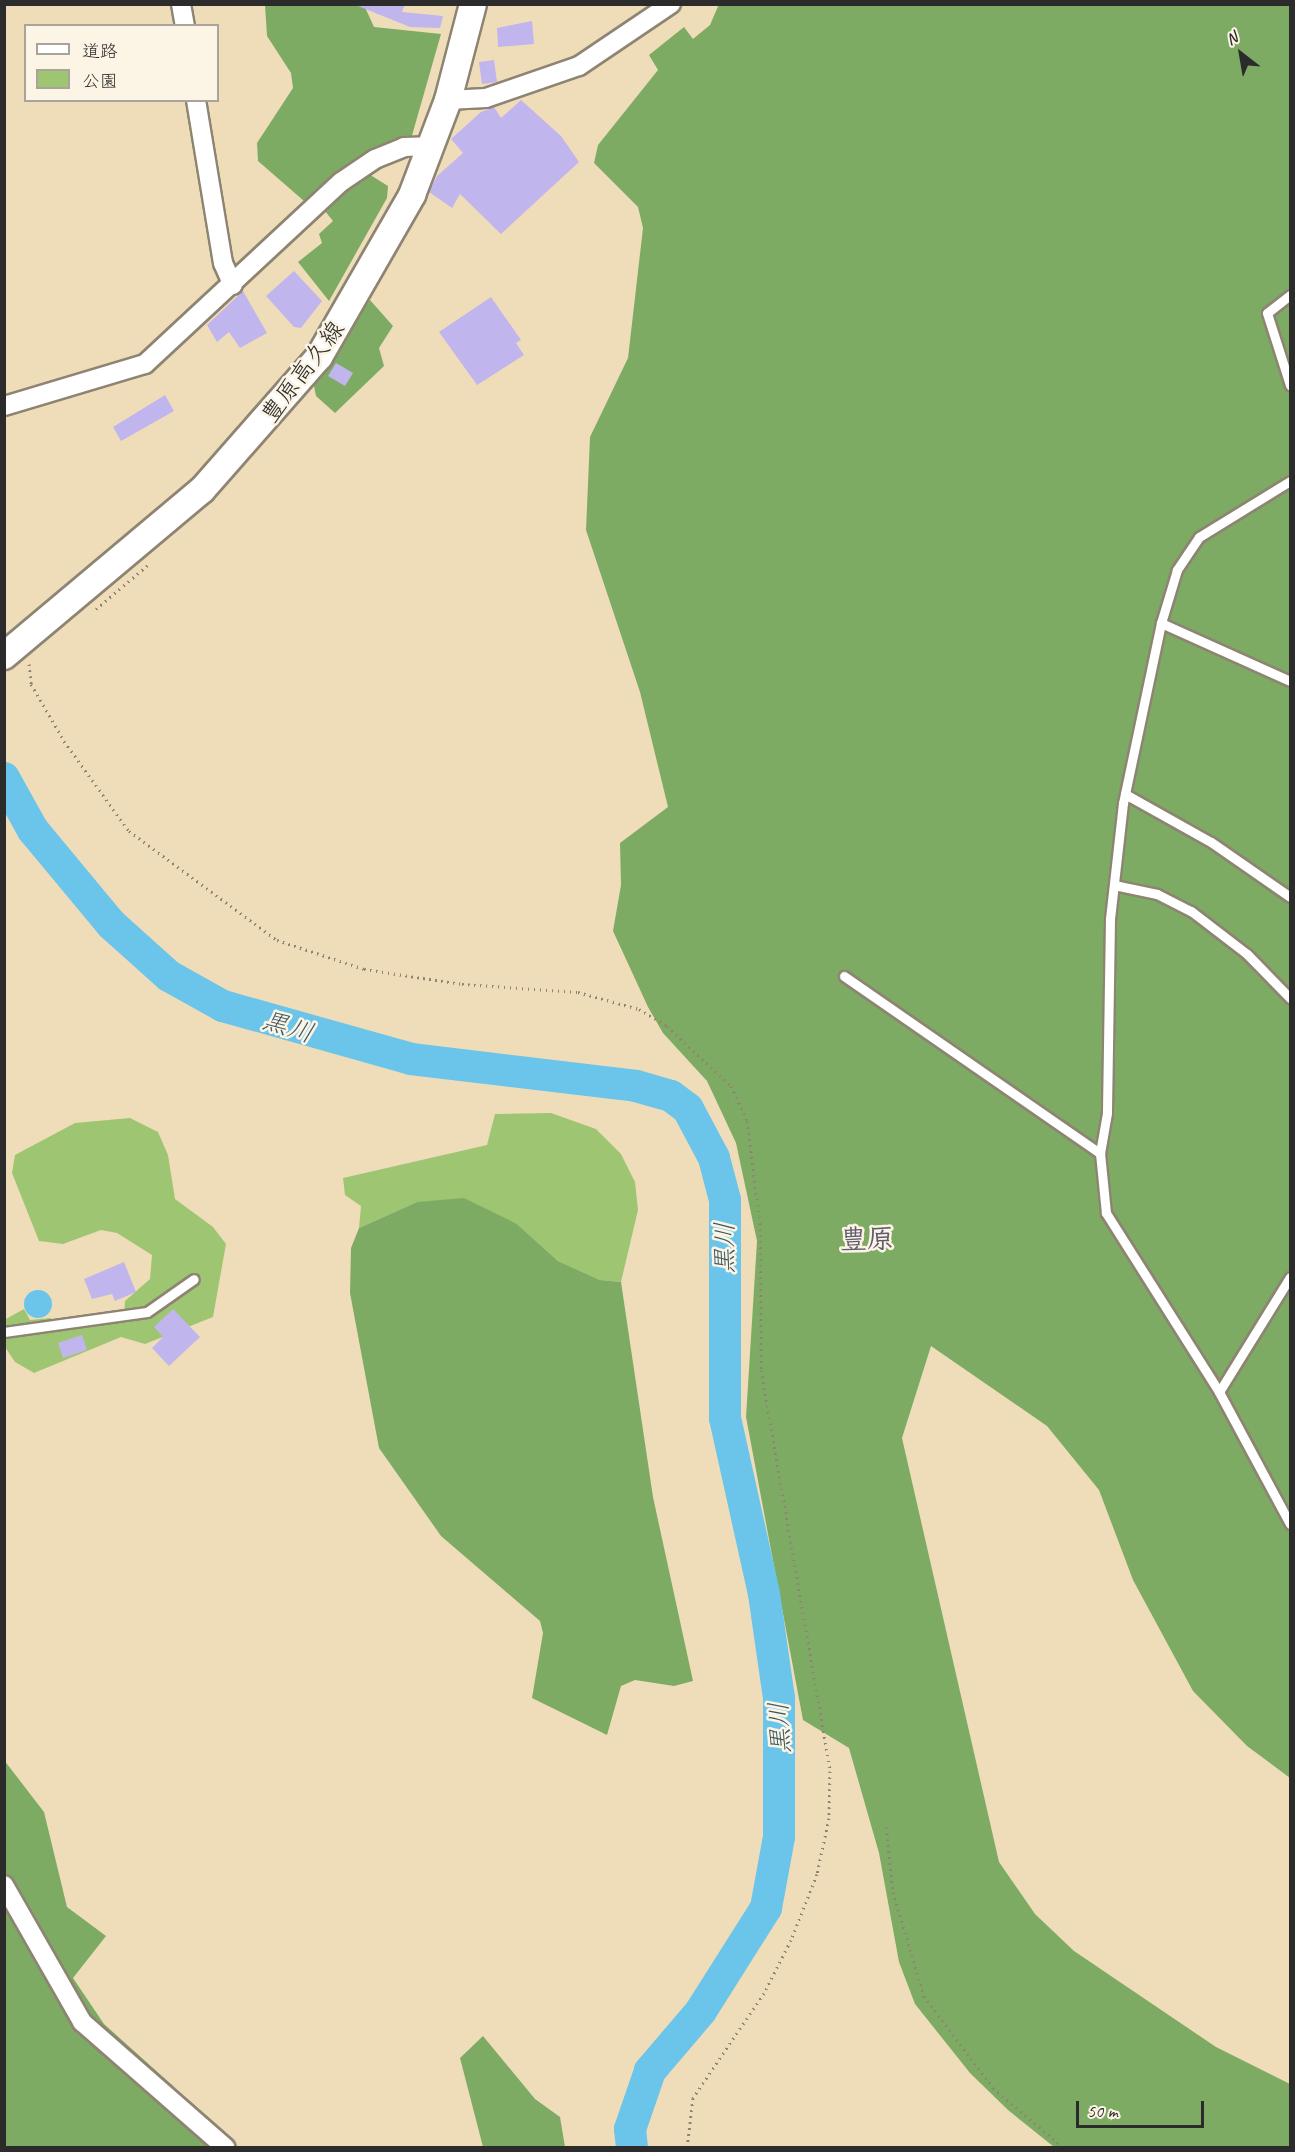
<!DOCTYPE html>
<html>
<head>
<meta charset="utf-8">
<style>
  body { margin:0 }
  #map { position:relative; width:1295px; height:2152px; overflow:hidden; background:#efddba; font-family:Caveat,"Klee One",sans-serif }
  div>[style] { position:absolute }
  .green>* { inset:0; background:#9ec672 }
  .forest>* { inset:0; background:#7eab64 }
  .water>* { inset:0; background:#6bc4e9 }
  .round { border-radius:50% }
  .river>* { height:32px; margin:-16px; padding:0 16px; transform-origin:16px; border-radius:16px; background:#6bc4e9 }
  .building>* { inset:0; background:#c1b5ed }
  .path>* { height:3px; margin-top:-1.5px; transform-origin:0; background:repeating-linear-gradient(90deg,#8d8472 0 1.5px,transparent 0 6px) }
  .roads { filter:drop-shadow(2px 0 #8d8472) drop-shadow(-2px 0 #8d8472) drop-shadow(0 2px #8d8472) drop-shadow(0 -2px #8d8472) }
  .lane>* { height:9px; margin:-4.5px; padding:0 4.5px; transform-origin:4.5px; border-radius:4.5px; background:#fff }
  .street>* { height:18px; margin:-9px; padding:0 9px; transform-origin:9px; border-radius:9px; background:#fff }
  .secondary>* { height:26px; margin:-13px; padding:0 13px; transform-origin:13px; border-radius:13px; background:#fff }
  span { translate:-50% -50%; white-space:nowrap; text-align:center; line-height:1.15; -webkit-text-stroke:5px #fcf5e5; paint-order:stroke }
  .street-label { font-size:24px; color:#2b2b2b }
  .water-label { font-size:26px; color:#3e5964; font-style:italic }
  .quarter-label { font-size:27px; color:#605b6f; font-weight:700 }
  .frame { position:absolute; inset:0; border:6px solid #2b2b2b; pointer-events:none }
  .legend { position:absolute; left:24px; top:24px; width:195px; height:78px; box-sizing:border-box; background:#fcf5e5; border:2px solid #a8a49b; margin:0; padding:8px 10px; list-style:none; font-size:18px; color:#2b2b2b }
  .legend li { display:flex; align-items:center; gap:12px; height:30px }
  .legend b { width:30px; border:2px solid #a8a49b }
  .north { position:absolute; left:1211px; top:24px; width:60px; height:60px; -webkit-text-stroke:4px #fcf5e5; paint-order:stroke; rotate:329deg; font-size:16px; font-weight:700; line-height:24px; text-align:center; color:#2b2b2b }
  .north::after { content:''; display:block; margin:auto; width:21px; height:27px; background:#2b2b2b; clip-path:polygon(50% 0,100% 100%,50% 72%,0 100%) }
  .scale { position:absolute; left:1076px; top:2101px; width:128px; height:27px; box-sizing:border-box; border:3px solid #2b2b2b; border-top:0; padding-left:8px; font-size:18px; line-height:21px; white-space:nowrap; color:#2b2b2b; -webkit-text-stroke:4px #fcf5e5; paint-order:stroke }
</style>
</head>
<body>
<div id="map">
  <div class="green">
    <div style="clip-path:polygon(551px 1113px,596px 1129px,621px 1154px,635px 1182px,638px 1210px,621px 1282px,600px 1280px,558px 1261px,517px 1224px,417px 1202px,359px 1228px,361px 1206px,345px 1195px,343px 1178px,487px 1145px,495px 1114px)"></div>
    <div style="clip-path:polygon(130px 1118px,158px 1132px,168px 1155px,175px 1199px,213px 1227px,226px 1244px,213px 1317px,145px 1344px,121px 1337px,34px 1373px,15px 1362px,5px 1347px,4px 1320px,24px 1309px,30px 1320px,51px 1318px,56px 1329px,124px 1317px,125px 1301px,150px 1279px,152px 1255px,117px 1233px,101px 1230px,63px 1244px,39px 1241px,12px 1173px,15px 1155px,75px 1123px)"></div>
  </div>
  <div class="forest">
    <div style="clip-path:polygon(719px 4px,1290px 5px,1290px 1778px,1247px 1746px,1193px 1691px,1133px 1580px,1099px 1490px,1047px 1426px,931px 1346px,902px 1438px,999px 1862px,1035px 1914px,1074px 1951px,1216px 2047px,1290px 2084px,1290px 2147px,1054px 2147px,1008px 2110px,970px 2073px,915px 2004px,899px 1962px,879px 1853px,849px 1748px,803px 1720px,746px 1417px,757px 1241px,736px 1143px,707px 1081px,663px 1033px,648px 1007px,613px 931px,621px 885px,620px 843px,668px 807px,640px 692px,586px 530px,590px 437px,628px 358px,643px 228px,638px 207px,594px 163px,598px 145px,658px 70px,649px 55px,684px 27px,693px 39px,710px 25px)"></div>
    <div style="clip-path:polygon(265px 5px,364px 5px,374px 27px,441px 34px,411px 139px,344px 169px,304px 201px,258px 161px,257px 143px,293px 88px,291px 73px,267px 36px)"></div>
    <div style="clip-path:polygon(364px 171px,388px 186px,387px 198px,329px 301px,298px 262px,322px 243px,319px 234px,333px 221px,321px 206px)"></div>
    <div style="clip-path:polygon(370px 300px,393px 326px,379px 348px,384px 366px,335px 413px,316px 396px,314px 386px)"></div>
    <div style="clip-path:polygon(464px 1198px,517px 1224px,558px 1261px,600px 1280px,621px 1282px,653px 1497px,693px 1681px,674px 1686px,635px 1680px,621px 1686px,607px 1735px,532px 1698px,543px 1633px,540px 1621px,441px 1536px,379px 1448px,350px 1293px,351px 1248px,359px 1228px,417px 1202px)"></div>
    <div style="clip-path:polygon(4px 1760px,44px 1812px,67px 1907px,106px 1936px,73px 1978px,104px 2024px,173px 2086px,218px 2147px,5px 2147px)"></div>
    <div style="clip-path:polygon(483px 2036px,535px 2099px,560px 2117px,565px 2147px,483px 2147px,460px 2058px)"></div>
  </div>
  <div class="water">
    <div class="round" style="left:24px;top:1290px;width:28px;height:28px"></div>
  </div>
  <div class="river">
    <div style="left:4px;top:778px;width:60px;rotate:60.9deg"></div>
    <div style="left:33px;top:830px;width:122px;rotate:50.3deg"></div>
    <div style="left:111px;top:924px;width:78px;rotate:41.9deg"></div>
    <div style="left:169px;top:976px;width:62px;rotate:29.1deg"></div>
    <div style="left:223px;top:1006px;width:195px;rotate:15.7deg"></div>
    <div style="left:411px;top:1059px;width:227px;rotate:6.8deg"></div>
    <div style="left:636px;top:1086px;width:36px;rotate:16deg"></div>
    <div style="left:671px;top:1096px;width:21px;rotate:37deg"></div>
    <div style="left:688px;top:1109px;width:55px;rotate:62deg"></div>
    <div style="left:714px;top:1158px;width:43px;rotate:75.3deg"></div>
    <div style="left:725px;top:1200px;width:218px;rotate:90deg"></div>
    <div style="left:725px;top:1418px;width:180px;rotate:77.5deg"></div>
    <div style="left:764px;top:1594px;width:105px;rotate:81.8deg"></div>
    <div style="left:779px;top:1698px;width:139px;rotate:90deg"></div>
    <div style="left:779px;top:1837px;width:72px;rotate:100.4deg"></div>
    <div style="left:766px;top:1908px;width:122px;rotate:122.3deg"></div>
    <div style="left:701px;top:2011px;width:79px;rotate:130.4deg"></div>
    <div style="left:650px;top:2071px;width:61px;rotate:109deg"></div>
    <div style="left:630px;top:2129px;width:19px;rotate:84deg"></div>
  </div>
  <div class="building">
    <div style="clip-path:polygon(353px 4px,405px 4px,402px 12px,443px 16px,440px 28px,410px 27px)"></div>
    <div style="clip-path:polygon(532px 21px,534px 44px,498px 47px,497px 28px)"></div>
    <div style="clip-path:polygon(494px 60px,497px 82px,482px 84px,479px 62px)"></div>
    <div style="clip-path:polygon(521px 100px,561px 136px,579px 162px,501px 234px,460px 194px,452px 208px,429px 192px,437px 176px,463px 153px,451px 139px,481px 112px,494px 107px,501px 118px)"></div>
    <div style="clip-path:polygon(294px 271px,322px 301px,301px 328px,294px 327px,266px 296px)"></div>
    <div style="clip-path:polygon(243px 291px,267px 333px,240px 348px,229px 332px,217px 342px,207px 325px)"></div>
    <div style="clip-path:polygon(491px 297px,521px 340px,516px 343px,524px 355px,477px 385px,439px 332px)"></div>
    <div style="clip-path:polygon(336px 363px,353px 373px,345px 386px,328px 376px)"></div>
    <div style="clip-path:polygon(165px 395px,174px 411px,121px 441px,113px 427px)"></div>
    <div style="clip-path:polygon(124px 1262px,136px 1292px,115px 1301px,112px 1294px,92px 1299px,84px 1279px)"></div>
    <div style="clip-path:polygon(173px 1309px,200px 1337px,169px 1366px,152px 1348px,163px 1337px,154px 1327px)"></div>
    <div style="clip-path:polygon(82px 1335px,87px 1350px,63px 1358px,58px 1343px)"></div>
  </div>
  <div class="path">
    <div style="left:96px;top:609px;width:71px;rotate:-40.4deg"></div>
    <div style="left:29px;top:664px;width:20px;rotate:84deg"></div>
    <div style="left:31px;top:684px;width:66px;rotate:59.9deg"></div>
    <div style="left:64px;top:741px;width:111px;rotate:54.2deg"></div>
    <div style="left:129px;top:831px;width:184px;rotate:36.4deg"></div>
    <div style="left:277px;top:940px;width:92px;rotate:18.4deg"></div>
    <div style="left:364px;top:969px;width:99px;rotate:8.7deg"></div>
    <div style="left:462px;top:984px;width:116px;rotate:3.9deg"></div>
    <div style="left:578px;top:992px;width:63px;rotate:15.6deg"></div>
    <div style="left:639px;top:1009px;width:33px;rotate:31deg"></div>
    <div style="left:667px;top:1026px;width:88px;rotate:43.2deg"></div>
    <div style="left:731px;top:1086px;width:38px;rotate:65deg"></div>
    <div style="left:747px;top:1121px;width:103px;rotate:82.7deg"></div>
    <div style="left:760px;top:1223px;width:147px;rotate:89.6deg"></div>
    <div style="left:761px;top:1370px;width:407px;rotate:80.2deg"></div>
    <div style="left:830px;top:1771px;width:47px;rotate:91.2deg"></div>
    <div style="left:829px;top:1818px;width:57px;rotate:102.1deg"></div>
    <div style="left:817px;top:1874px;width:71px;rotate:111.5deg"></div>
    <div style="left:791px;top:1940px;width:59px;rotate:117deg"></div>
    <div style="left:764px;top:1993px;width:127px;rotate:124.1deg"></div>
    <div style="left:693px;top:2098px;width:50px;rotate:96.8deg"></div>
    <div style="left:886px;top:1827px;width:65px;rotate:83.9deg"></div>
    <div style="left:893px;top:1892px;width:109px;rotate:73.4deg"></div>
    <div style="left:924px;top:1996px;width:115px;rotate:53.1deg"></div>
    <div style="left:993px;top:2088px;width:93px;rotate:40.2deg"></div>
  </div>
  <div class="roads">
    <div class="lane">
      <div style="left:1290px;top:295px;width:29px;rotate:142deg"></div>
      <div style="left:1267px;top:313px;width:76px;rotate:72.3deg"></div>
      <div style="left:1290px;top:481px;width:107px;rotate:148.4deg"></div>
      <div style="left:1199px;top:537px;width:40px;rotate:124deg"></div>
      <div style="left:1177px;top:570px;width:55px;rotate:106.8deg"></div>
      <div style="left:1161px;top:623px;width:184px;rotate:101.9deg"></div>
      <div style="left:1123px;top:803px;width:117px;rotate:96.4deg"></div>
      <div style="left:1110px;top:919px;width:194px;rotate:90.9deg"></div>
      <div style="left:1107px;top:1113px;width:41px;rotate:99.9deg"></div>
      <div style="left:1100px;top:1153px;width:60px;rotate:84.3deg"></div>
      <div style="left:1106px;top:1213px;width:212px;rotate:57.7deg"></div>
      <div style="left:1219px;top:1392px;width:150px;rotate:61.7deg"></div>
      <div style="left:1161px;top:623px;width:141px;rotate:24.2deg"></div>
      <div style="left:1125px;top:794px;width:98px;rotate:29.2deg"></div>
      <div style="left:1211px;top:842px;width:96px;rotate:34.8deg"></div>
      <div style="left:1114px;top:885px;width:44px;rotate:11.8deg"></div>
      <div style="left:1157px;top:894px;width:38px;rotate:27deg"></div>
      <div style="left:1191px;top:911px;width:71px;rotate:37.5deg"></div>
      <div style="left:1247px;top:954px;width:62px;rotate:45.7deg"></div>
      <div style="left:844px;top:976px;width:311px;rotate:34.7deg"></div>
      <div style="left:4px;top:1332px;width:144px;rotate:-8deg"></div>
      <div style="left:147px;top:1312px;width:57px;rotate:-35.1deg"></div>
      <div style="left:1219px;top:1392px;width:135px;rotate:-58.3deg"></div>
    </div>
    <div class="street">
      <div style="left:181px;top:4px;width:22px;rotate:80deg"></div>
      <div style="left:196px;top:100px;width:165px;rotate:80.6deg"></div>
      <div style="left:223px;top:263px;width:24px;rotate:66deg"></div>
      <div style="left:448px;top:100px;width:38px;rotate:-3deg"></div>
      <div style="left:486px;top:98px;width:98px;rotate:-19deg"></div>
      <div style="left:579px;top:66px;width:111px;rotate:-34deg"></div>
      <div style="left:4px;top:406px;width:147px;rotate:-16.6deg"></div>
      <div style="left:145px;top:364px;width:267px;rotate:-42.9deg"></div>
      <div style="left:341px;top:182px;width:41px;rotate:-34.1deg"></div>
      <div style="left:375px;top:159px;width:31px;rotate:-22deg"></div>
      <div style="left:404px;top:147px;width:25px;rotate:-2deg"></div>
      <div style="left:4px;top:1885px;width:158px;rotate:60.3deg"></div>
      <div style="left:82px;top:2022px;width:191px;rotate:41.2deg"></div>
    </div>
    <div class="secondary">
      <div style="left:4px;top:656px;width:258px;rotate:-40deg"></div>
      <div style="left:202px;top:490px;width:177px;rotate:-48.7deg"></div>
      <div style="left:319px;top:357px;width:187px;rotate:-60.1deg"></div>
      <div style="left:412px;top:195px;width:102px;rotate:-69.2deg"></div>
      <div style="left:448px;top:100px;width:99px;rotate:-75.4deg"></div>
    </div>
  </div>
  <div class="street-label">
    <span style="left:303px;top:372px;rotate:-53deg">豊原高久線</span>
  </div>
  <div class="water-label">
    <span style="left:288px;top:1027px;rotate:17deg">黒川</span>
    <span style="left:725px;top:1248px;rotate:-90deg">黒川</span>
    <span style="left:780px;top:1728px;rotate:-93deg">黒川</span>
  </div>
  <div class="quarter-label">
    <span style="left:867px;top:1240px">豊原</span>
  </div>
  <div class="frame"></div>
  <ul class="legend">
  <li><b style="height:8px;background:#fff"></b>道路</li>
  <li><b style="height:16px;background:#9ec672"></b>公園</li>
  </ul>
  <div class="north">N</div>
  <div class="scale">50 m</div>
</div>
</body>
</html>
